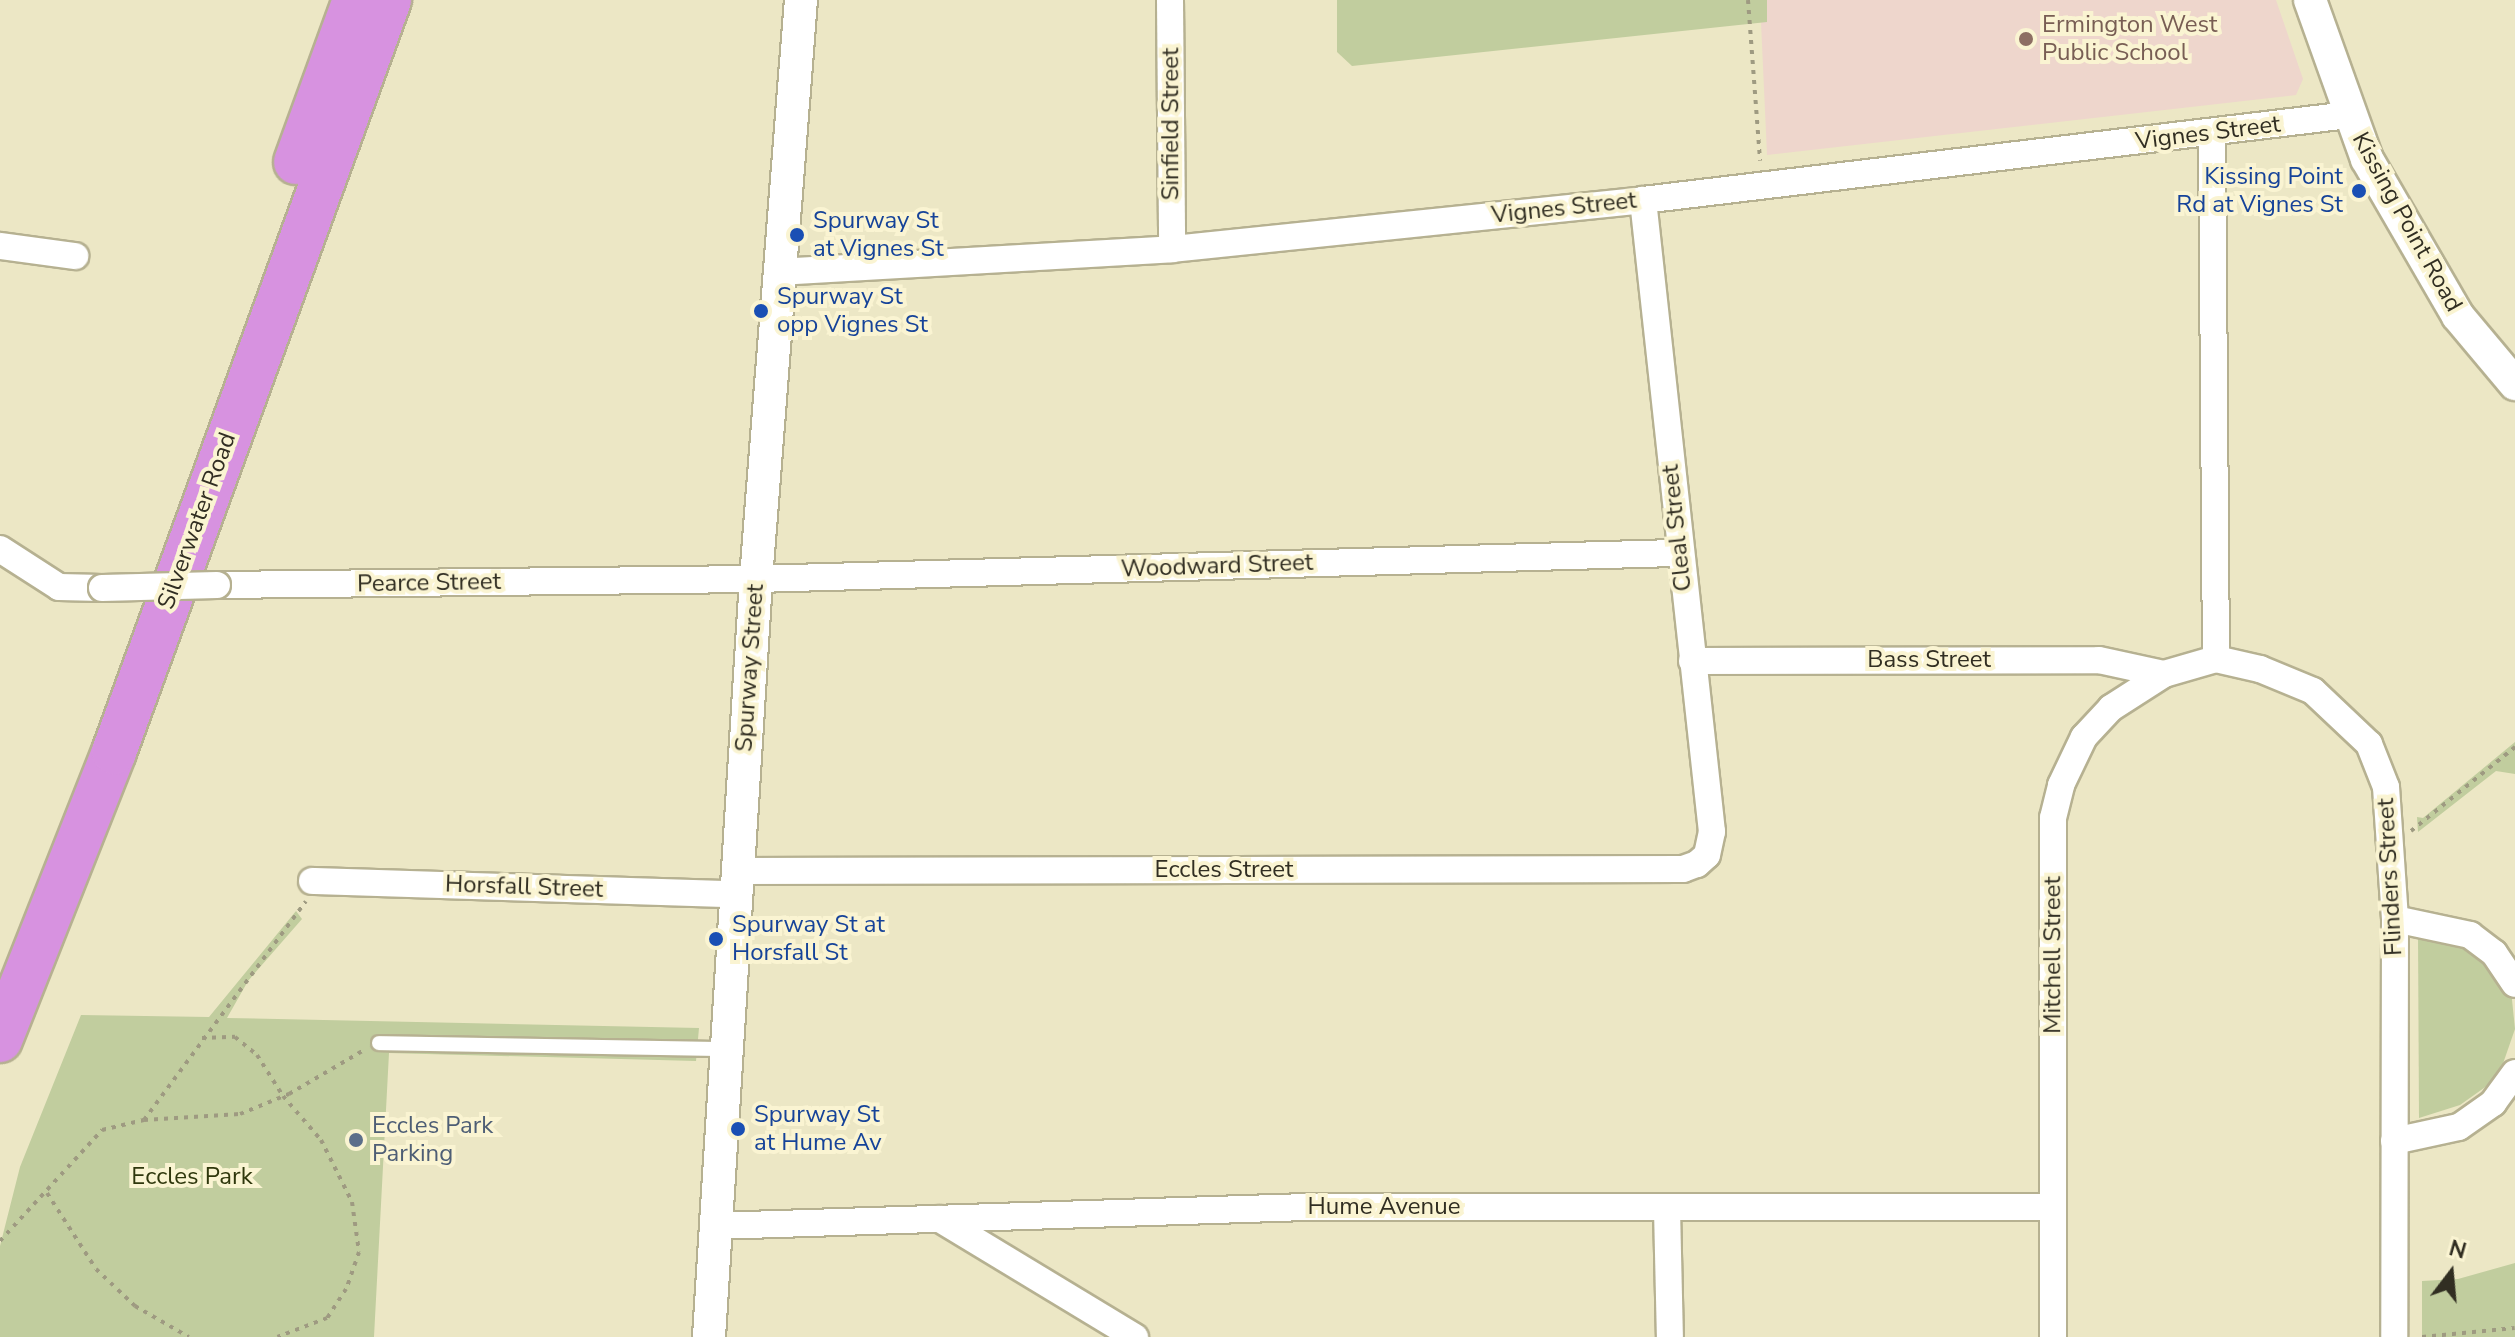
<!DOCTYPE html>
<html>
<head>
<meta charset="utf-8">
<style>
  body { margin:0 }
  #map { position:relative; width:2515px; height:1337px; overflow:hidden; background:#ece7c5; font-family:"Nunito Sans",sans-serif }
  div>[style] { position:absolute }
  .education>* { inset:0; background:#eed6cc }
  .green>* { inset:0; background:#c1cd9e }
  .path>* { height:4px; margin-top:-2px; transform-origin:0; background:repeating-linear-gradient(90deg,#9e9a81 0 4px,transparent 0 10px) }
  .roads { filter:drop-shadow(2px 0 #b6b191) drop-shadow(-2px 0 #b6b191) drop-shadow(0 2px #b6b191) drop-shadow(0 -2px #b6b191) }
  .service>* { height:14px; margin:-7px; padding:0 7px; transform-origin:7px; border-radius:7px; background:#fff }
  .minor>* { height:26px; margin:-13px; padding:0 13px; transform-origin:13px; border-radius:13px; background:#fff }
  .tertiary>* { height:32px; margin:-16px; padding:0 16px; transform-origin:16px; border-radius:16px; background:#fff }
  .trunk>* { height:44px; margin:-22px; padding:0 22px; transform-origin:22px; border-radius:22px; background:#d792e0 }
  .bridges { filter:drop-shadow(2px 0 #b6b191) drop-shadow(-2px 0 #b6b191) drop-shadow(0 2px #b6b191) drop-shadow(0 -2px #b6b191) }
  .minor-bridge>* { height:26px; margin:-13px; padding:0 13px; transform-origin:13px; border-radius:13px; background:#fff }
  .dots>* { width:22px; height:22px; translate:-50% -50%; box-sizing:border-box; border:4px solid #faf4d2; border-radius:50% }
  span { translate:-50% -50%; white-space:nowrap; text-align:center; line-height:1.15; -webkit-text-stroke:8px #faf4d2; paint-order:stroke }
  .education-label { font-size:24px; color:#785e54 }
  .left { translate:0 -50%; text-align:left }
  .street-label { font-size:24px; color:#312e22 }
  .transit-label { font-size:24px; color:#164399 }
  .right { translate:-100% -50%; text-align:right }
  .service-label { font-size:24px; color:#4e5e75 }
  .park-label { font-size:24px; color:#2f370c }
  .north { position:absolute; left:2411px; top:1233px; width:80px; height:80px; -webkit-text-stroke:6px #faf4d2; paint-order:stroke; rotate:16deg; font-size:22px; font-weight:700; line-height:32px; text-align:center; color:#312e22 }
  .north::after { content:''; display:block; margin:auto; width:28px; height:36px; background:#312e22; clip-path:polygon(50% 0,100% 100%,50% 72%,0 100%) }
</style>
</head>
<body>
<div id="map">
  <div class="education">
    <div style="clip-path:polygon(1760px 0,2276px 0,2303px 79px,2296px 95px,1767px 155px)"></div>
  </div>
  <div class="green">
    <div style="clip-path:polygon(1337px 0,1767px 0,1767px 22px,1352px 66px,1337px 52px)"></div>
    <div style="clip-path:polygon(2515px 742px,2515px 774px,2496px 771px,2418px 832px,2417px 817px,2423px 818px)"></div>
    <div style="clip-path:polygon(296px 911px,302px 919px,248px 981px,227px 1018px,699px 1028px,696px 1061px,389px 1053px,374px 1337px,0 1337px,0 1246px,20px 1167px,81px 1015px,209px 1017px)"></div>
    <div style="clip-path:polygon(2418px 932px,2450px 936px,2484px 955px,2511px 990px,2515px 1029px,2498px 1078px,2460px 1105px,2419px 1118px)"></div>
    <div style="clip-path:polygon(2515px 1263px,2515px 1337px,2422px 1337px,2422px 1281px,2458px 1279px)"></div>
  </div>
  <div class="path">
    <div style="left:1748px;top:0;width:161px;rotate:85.7deg"></div>
    <div style="left:2411px;top:831px;width:134px;rotate:-38.9deg"></div>
    <div style="left:202px;top:1038px;width:33px;rotate:-2deg"></div>
    <div style="left:235px;top:1037px;width:28px;rotate:39deg"></div>
    <div style="left:257px;top:1055px;width:49px;rotate:57.6deg"></div>
    <div style="left:283px;top:1096px;width:58px;rotate:49.2deg"></div>
    <div style="left:321px;top:1140px;width:69px;rotate:63.4deg"></div>
    <div style="left:352px;top:1202px;width:50px;rotate:82deg"></div>
    <div style="left:359px;top:1252px;width:39px;rotate:109deg"></div>
    <div style="left:346px;top:1289px;width:35px;rotate:123deg"></div>
    <div style="left:327px;top:1318px;width:53px;rotate:159.2deg"></div>
    <div style="left:144px;top:1120px;width:272px;rotate:-53.5deg"></div>
    <div style="left:47px;top:1193px;width:90px;rotate:57.2deg"></div>
    <div style="left:96px;top:1269px;width:54px;rotate:43.5deg"></div>
    <div style="left:135px;top:1306px;width:62px;rotate:29.9deg"></div>
    <div style="left:0;top:1241px;width:151px;rotate:-47.4deg"></div>
    <div style="left:102px;top:1130px;width:43px;rotate:-13.4deg"></div>
    <div style="left:144px;top:1120px;width:96px;rotate:-3.6deg"></div>
    <div style="left:240px;top:1114px;width:53px;rotate:-22.2deg"></div>
    <div style="left:289px;top:1094px;width:87px;rotate:-30.4deg"></div>
    <div style="left:2422px;top:1337px;width:93px;rotate:-5.5deg"></div>
  </div>
  <div class="roads">
    <div class="service">
      <div style="left:379px;top:1043px;width:346px;rotate:1deg"></div>
    </div>
    <div class="minor">
      <div style="left:1170px;top:0;width:249px;rotate:89.5deg"></div>
      <div style="left:2212px;top:132px;width:527px;rotate:89.57deg"></div>
      <div style="left:2216px;top:659px;width:45px;rotate:12.8deg"></div>
      <div style="left:2260px;top:669px;width:57px;rotate:22.5deg"></div>
      <div style="left:2313px;top:691px;width:77px;rotate:43.4deg"></div>
      <div style="left:2369px;top:744px;width:46px;rotate:68.4deg"></div>
      <div style="left:2386px;top:787px;width:132px;rotate:86.1deg"></div>
      <div style="left:2395px;top:919px;width:418px;rotate:90.1deg"></div>
      <div style="left:0;top:246px;width:76px;rotate:7.6deg"></div>
      <div style="left:778px;top:272px;width:395px;rotate:-3.3deg"></div>
      <div style="left:1172px;top:249px;width:474px;rotate:-5.9deg"></div>
      <div style="left:1643px;top:200px;width:710px;rotate:-6.87deg"></div>
      <div style="left:0;top:549px;width:70px;rotate:32.8deg"></div>
      <div style="left:59px;top:587px;width:43px;rotate:1.3deg"></div>
      <div style="left:217px;top:585px;width:539px;rotate:-0.64deg"></div>
      <div style="left:756px;top:579px;width:922px;rotate:-1.62deg"></div>
      <div style="left:1692px;top:661px;width:407px;rotate:-0.1deg"></div>
      <div style="left:2099px;top:660px;width:66px;rotate:12.2deg"></div>
      <div style="left:737px;top:871px;width:946px;rotate:-0.12deg"></div>
      <div style="left:1683px;top:869px;width:15px;rotate:-20deg"></div>
      <div style="left:1697px;top:864px;width:13px;rotate:-42deg"></div>
      <div style="left:1707px;top:855px;width:24px;rotate:-78deg"></div>
      <div style="left:1712px;top:832px;width:636px;rotate:-96.23deg"></div>
      <div style="left:312px;top:881px;width:423px;rotate:1.8deg"></div>
      <div style="left:2395px;top:919px;width:77px;rotate:12deg"></div>
      <div style="left:2470px;top:935px;width:30px;rotate:37deg"></div>
      <div style="left:2494px;top:953px;width:37px;rotate:56deg"></div>
      <div style="left:2394px;top:1141px;width:66px;rotate:-12.2deg"></div>
      <div style="left:2459px;top:1127px;width:42px;rotate:-35.2deg"></div>
      <div style="left:2493px;top:1103px;width:37px;rotate:-54deg"></div>
      <div style="left:1667px;top:1209px;width:128px;rotate:88.7deg"></div>
      <div style="left:940px;top:1219px;width:228px;rotate:31.2deg"></div>
      <div style="left:715px;top:1226px;width:590px;rotate:-1.84deg"></div>
      <div style="left:1305px;top:1207px;width:747px"></div>
      <div style="left:2053px;top:1337px;width:519px;rotate:-90deg"></div>
      <div style="left:2053px;top:818px;width:34px;rotate:-76deg"></div>
      <div style="left:2061px;top:785px;width:53px;rotate:-64.4deg"></div>
      <div style="left:2084px;top:737px;width:40px;rotate:-47deg"></div>
      <div style="left:2111px;top:708px;width:63px;rotate:-32.7deg"></div>
      <div style="left:2164px;top:674px;width:54px;rotate:-16.1deg"></div>
    </div>
    <div class="tertiary">
      <div style="left:2310px;top:0;width:169px;rotate:70.3deg"></div>
      <div style="left:2367px;top:159px;width:181px;rotate:59.9deg"></div>
      <div style="left:2458px;top:316px;width:89px;rotate:50deg"></div>
      <div style="left:709px;top:1337px;width:759px;rotate:-86.45deg"></div>
      <div style="left:756px;top:579px;width:581px;rotate:-85.56deg"></div>
    </div>
    <div class="trunk">
      <div style="left:296px;top:162px;width:172px;rotate:-70deg"></div>
      <div style="left:0;top:1040px;width:310px;rotate:-68.4deg"></div>
      <div style="left:114px;top:752px;width:801px;rotate:-69.91deg"></div>
    </div>
  </div>
  <div class="bridges">
    <div class="minor-bridge">
      <div style="left:102px;top:588px;width:115px;rotate:-1.5deg"></div>
    </div>
  </div>
  <div class="dots">
    <div style="left:2026px;top:39px;background:#8d6e63"></div>
    <div style="left:2359px;top:191px;background:#1a4fb4"></div>
    <div style="left:797px;top:235px;background:#1a4fb4"></div>
    <div style="left:761px;top:311px;background:#1a4fb4"></div>
    <div style="left:716px;top:939px;background:#1a4fb4"></div>
    <div style="left:738px;top:1129px;background:#1a4fb4"></div>
    <div style="left:356px;top:1140px;background:#5c6f8a"></div>
  </div>
  <div class="education-label">
    <span class="left" style="left:2042px;top:39px">Ermington West<br>Public School</span>
  </div>
  <div class="street-label">
    <span style="left:1171px;top:124px;rotate:-90deg">Sinfield Street</span>
    <span style="left:2208px;top:133px;rotate:-7deg">Vignes Street</span>
    <span style="left:1564px;top:208px;rotate:-6deg">Vignes Street</span>
    <span style="left:2407px;top:222px;rotate:61deg">Kissing Point Road</span>
    <span style="left:197px;top:521px;rotate:-70deg">Silverwater Road</span>
    <span style="left:1677px;top:528px;rotate:-96deg">Cleal Street</span>
    <span style="left:1217px;top:566px;rotate:-2deg">Woodward Street</span>
    <span style="left:429px;top:583px;rotate:-1deg">Pearce Street</span>
    <span style="left:1929px;top:660px">Bass Street</span>
    <span style="left:750px;top:668px;rotate:-86deg">Spurway Street</span>
    <span style="left:1224px;top:870px">Eccles Street</span>
    <span style="left:2390px;top:877px;rotate:-93deg">Flinders Street</span>
    <span style="left:524px;top:887px;rotate:2deg">Horsfall Street</span>
    <span style="left:2053px;top:955px;rotate:-90deg">Mitchell Street</span>
    <span style="left:1384px;top:1207px">Hume Avenue</span>
  </div>
  <div class="transit-label">
    <span class="right" style="left:2343px;top:191px">Kissing Point<br>Rd at Vignes St</span>
    <span class="left" style="left:813px;top:235px">Spurway St<br>at Vignes St</span>
    <span class="left" style="left:777px;top:311px">Spurway St<br>opp Vignes St</span>
    <span class="left" style="left:732px;top:939px">Spurway St at<br>Horsfall St</span>
    <span class="left" style="left:754px;top:1129px">Spurway St<br>at Hume Av</span>
  </div>
  <div class="service-label">
    <span class="left" style="left:372px;top:1140px">Eccles Park<br>Parking</span>
  </div>
  <div class="park-label">
    <span style="left:192px;top:1177px">Eccles Park</span>
  </div>
  <div class="north">N</div>
</div>
</body>
</html>
